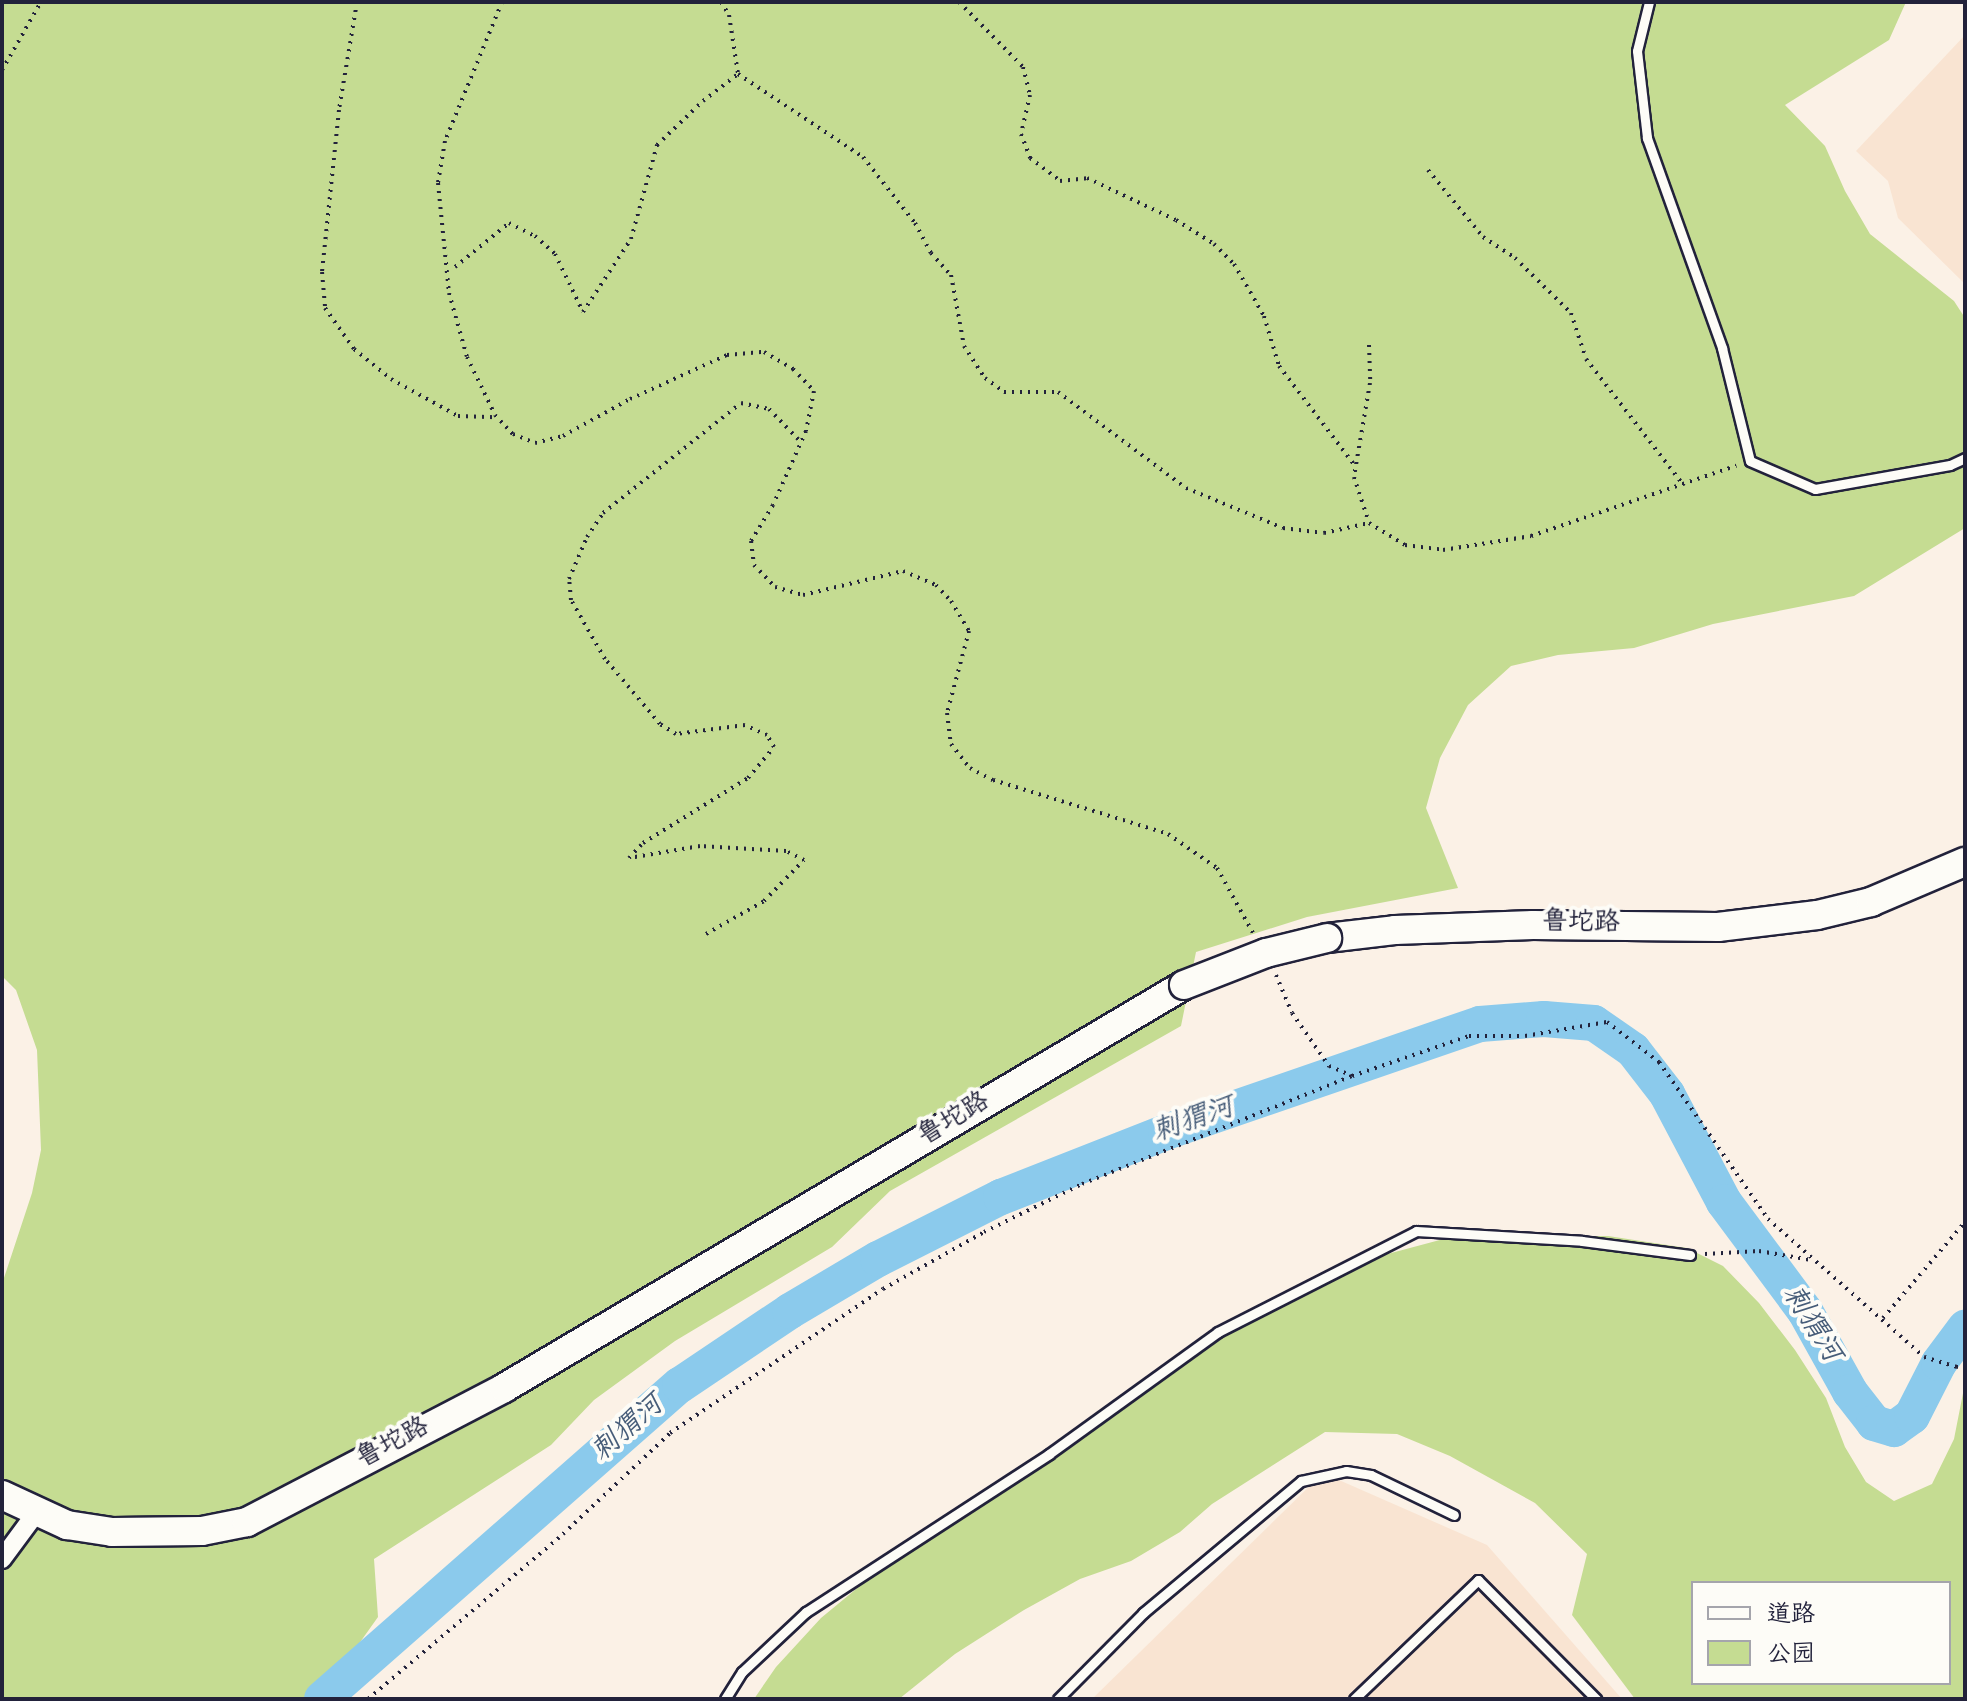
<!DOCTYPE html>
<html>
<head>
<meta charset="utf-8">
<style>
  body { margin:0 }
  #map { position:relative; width:1967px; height:1701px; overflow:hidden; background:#fbf1e6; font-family:"Gochi Hand","LXGW WenKai TC",sans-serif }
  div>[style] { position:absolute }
  .built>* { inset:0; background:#f9e4d2 }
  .green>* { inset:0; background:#c5dc92 }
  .river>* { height:36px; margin:-18px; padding:0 18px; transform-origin:18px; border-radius:18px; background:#8bcaec }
  .path>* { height:4px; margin-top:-2px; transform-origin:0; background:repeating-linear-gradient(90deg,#22223b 0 2px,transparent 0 8px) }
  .roads { filter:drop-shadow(2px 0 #22223b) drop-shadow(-2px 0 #22223b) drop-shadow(0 2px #22223b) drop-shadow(0 -2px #22223b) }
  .service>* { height:9px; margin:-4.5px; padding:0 4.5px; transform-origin:4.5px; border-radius:4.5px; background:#fdfcf7 }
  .minor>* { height:18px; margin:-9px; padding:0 9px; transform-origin:9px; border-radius:9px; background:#fdfcf7 }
  .primary>* { height:28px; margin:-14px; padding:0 14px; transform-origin:14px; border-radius:14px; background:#fdfcf7 }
  .bridges { filter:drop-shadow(2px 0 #22223b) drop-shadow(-2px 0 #22223b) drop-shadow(0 2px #22223b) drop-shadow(0 -2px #22223b) }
  .primary-bridge>* { height:28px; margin:-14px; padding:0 14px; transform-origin:14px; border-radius:14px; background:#fdfcf7 }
  span { translate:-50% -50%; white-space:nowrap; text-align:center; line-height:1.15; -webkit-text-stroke:8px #fdfcf7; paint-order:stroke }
  .street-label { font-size:26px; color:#22223b }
  .water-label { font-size:28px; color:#475d79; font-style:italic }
  .frame { position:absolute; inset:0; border:4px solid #22223b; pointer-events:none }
  .legend { position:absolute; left:1691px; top:1581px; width:260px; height:104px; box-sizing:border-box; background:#fdfcf7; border:2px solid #a5a5ac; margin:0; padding:10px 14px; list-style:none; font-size:24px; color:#22223b }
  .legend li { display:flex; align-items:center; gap:16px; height:40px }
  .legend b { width:40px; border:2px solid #a5a5ac }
</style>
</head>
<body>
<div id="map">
  <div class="built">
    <div style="clip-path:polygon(1965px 35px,1965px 284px,1898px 218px,1888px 181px,1856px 151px)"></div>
    <div style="clip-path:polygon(1323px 1473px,1487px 1545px,1622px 1699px,1092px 1699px)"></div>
  </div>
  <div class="green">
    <div style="clip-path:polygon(2px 2px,1906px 2px,1889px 40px,1785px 105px,1825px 146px,1845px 191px,1870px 234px,1954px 301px,1965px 318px,1965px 528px,1854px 596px,1713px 624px,1634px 648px,1558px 655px,1511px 666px,1468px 705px,1440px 758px,1426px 808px,1458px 888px,1307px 917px,1196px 952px,1181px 1026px,890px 1191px,832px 1247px,675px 1341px,594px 1400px,551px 1445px,374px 1559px,378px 1617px,326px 1690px,307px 1699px,2px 1699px,2px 1284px,32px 1193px,41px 1150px,37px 1050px,16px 990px,2px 976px)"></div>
    <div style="clip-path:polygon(evenodd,1608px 1236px,1687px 1248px,1723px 1266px,1759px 1303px,1795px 1350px,1826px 1398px,1845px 1447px,1866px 1482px,1894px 1501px,1932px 1484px,1954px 1439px,1965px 1383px,1965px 1699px,1635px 1699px,1572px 1615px,1587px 1554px,1535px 1503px,1450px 1456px,1397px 1434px,1325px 1432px,1212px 1504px,1180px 1532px,1131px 1561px,1080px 1579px,1024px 1610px,955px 1654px,899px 1699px,754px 1699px,776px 1667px,821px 1618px,878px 1571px,1069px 1446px,1137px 1398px,1208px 1340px,1266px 1301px,1380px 1256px,1451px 1237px,1608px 1236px,1693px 1583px,1949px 1583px,1949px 1683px,1693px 1683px,1693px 1583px)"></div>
  </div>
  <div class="river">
    <div style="left:322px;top:1699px;width:476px;rotate:-41.3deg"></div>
    <div style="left:680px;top:1385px;width:133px;rotate:-33.9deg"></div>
    <div style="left:790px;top:1311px;width:102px;rotate:-30.6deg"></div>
    <div style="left:878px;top:1259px;width:138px;rotate:-26.8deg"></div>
    <div style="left:1001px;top:1197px;width:177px;rotate:-21.5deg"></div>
    <div style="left:1166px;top:1132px;width:332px;rotate:-19deg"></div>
    <div style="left:1480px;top:1024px;width:64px;rotate:-4.5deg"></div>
    <div style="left:1544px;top:1019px;width:50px;rotate:4.6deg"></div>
    <div style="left:1594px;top:1023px;width:47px;rotate:34.7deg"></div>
    <div style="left:1633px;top:1050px;width:56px;rotate:52.3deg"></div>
    <div style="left:1667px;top:1094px;width:122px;rotate:62.2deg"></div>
    <div style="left:1724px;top:1202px;width:136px;rotate:53.4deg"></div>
    <div style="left:1805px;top:1311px;width:93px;rotate:60.9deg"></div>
    <div style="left:1850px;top:1392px;width:39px;rotate:52deg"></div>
    <div style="left:1874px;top:1423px;width:21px;rotate:17deg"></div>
    <div style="left:1894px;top:1429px;width:22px;rotate:-36deg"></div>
    <div style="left:1912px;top:1416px;width:59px;rotate:-63deg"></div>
    <div style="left:1939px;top:1363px;width:44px;rotate:-53.4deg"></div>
  </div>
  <div class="path">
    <div style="left:357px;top:2px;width:109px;rotate:99.5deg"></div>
    <div style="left:339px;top:110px;width:163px;rotate:96deg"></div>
    <div style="left:322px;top:272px;width:36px;rotate:85deg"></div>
    <div style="left:325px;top:308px;width:50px;rotate:54.7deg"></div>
    <div style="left:354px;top:349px;width:48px;rotate:39deg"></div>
    <div style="left:391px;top:379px;width:77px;rotate:28.9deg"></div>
    <div style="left:458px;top:416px;width:38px;rotate:2deg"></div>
    <div style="left:502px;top:2px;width:150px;rotate:112.3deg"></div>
    <div style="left:445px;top:141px;width:43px;rotate:99.5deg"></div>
    <div style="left:438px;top:183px;width:111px;rotate:84.3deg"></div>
    <div style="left:449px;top:293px;width:66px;rotate:74.3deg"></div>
    <div style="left:467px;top:357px;width:64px;rotate:64.2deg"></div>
    <div style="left:495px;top:415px;width:26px;rotate:47deg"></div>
    <div style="left:513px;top:434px;width:24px;rotate:22deg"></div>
    <div style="left:535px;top:443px;width:29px;rotate:-14deg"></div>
    <div style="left:563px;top:436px;width:77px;rotate:-28.9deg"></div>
    <div style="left:630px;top:399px;width:107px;rotate:-24.4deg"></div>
    <div style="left:727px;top:355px;width:37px;rotate:-5deg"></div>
    <div style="left:764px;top:352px;width:34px;rotate:30deg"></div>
    <div style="left:793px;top:369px;width:30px;rotate:46deg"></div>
    <div style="left:814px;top:391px;width:41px;rotate:101.3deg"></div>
    <div style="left:806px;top:431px;width:81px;rotate:114deg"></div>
    <div style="left:773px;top:505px;width:42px;rotate:121.4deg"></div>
    <div style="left:751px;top:541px;width:24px;rotate:83deg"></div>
    <div style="left:754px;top:565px;width:30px;rotate:46deg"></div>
    <div style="left:775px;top:587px;width:29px;rotate:16deg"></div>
    <div style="left:803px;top:595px;width:103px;rotate:-13.5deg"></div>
    <div style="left:903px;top:571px;width:36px;rotate:23deg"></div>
    <div style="left:936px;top:585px;width:22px;rotate:47deg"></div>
    <div style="left:951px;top:601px;width:35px;rotate:59deg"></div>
    <div style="left:969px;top:631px;width:85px;rotate:105deg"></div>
    <div style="left:947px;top:713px;width:31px;rotate:83deg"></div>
    <div style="left:951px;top:744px;width:31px;rotate:52deg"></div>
    <div style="left:970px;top:768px;width:26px;rotate:28deg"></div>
    <div style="left:993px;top:780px;width:183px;rotate:17.1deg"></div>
    <div style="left:1168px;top:834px;width:60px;rotate:34.8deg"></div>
    <div style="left:1217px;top:868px;width:74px;rotate:61deg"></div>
    <div style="left:721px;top:2px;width:15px;rotate:58deg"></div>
    <div style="left:729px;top:15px;width:60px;rotate:81.3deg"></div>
    <div style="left:738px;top:74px;width:150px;rotate:33.6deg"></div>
    <div style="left:863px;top:157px;width:84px;rotate:51.8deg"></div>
    <div style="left:915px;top:223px;width:34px;rotate:62deg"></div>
    <div style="left:931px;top:253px;width:30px;rotate:48deg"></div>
    <div style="left:951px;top:275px;width:72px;rotate:79.6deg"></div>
    <div style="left:964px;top:346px;width:38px;rotate:57deg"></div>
    <div style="left:985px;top:378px;width:24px;rotate:36deg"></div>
    <div style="left:1004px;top:392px;width:54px"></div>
    <div style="left:1058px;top:392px;width:160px;rotate:36.9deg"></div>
    <div style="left:1186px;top:488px;width:105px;rotate:22.4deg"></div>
    <div style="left:1283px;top:528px;width:41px;rotate:7deg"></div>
    <div style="left:1324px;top:533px;width:46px;rotate:-12.5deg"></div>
    <div style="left:959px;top:2px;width:91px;rotate:45.4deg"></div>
    <div style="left:1023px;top:67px;width:29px;rotate:76deg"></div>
    <div style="left:1030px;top:95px;width:40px;rotate:103deg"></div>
    <div style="left:1021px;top:134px;width:26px;rotate:69deg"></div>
    <div style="left:1030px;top:158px;width:38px;rotate:37deg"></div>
    <div style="left:1060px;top:181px;width:27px;rotate:-6deg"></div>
    <div style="left:1087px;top:178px;width:98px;rotate:25.3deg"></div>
    <div style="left:1176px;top:220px;width:45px;rotate:32.3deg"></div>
    <div style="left:1214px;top:244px;width:28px;rotate:45deg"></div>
    <div style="left:1234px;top:264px;width:60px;rotate:60deg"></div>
    <div style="left:1264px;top:316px;width:52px;rotate:73.3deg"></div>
    <div style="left:1279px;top:366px;width:127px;rotate:52.7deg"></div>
    <div style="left:2px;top:70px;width:78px;rotate:-60.2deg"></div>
    <div style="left:1428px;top:170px;width:87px;rotate:50.6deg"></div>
    <div style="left:1483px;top:237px;width:38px;rotate:33deg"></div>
    <div style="left:1515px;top:258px;width:78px;rotate:44.5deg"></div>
    <div style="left:1571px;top:313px;width:48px;rotate:71.9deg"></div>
    <div style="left:1586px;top:359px;width:160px;rotate:52.3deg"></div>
    <div style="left:455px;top:267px;width:70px;rotate:-39.2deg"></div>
    <div style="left:509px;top:223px;width:29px;rotate:27deg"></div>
    <div style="left:535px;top:236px;width:27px;rotate:42deg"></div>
    <div style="left:555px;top:254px;width:64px;rotate:64.2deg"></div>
    <div style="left:583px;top:312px;width:87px;rotate:-56.7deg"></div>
    <div style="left:631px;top:239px;width:98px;rotate:-74.5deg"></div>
    <div style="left:657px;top:145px;width:64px;rotate:-43.7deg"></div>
    <div style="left:703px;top:101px;width:44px;rotate:-37.6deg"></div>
    <div style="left:1369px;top:345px;width:38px;rotate:88deg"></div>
    <div style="left:1370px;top:383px;width:95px;rotate:99.7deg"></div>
    <div style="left:1354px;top:477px;width:48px;rotate:71.9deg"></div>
    <div style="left:1369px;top:523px;width:42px;rotate:31.4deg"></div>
    <div style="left:1405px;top:545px;width:38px;rotate:7deg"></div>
    <div style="left:1443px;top:550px;width:89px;rotate:-9deg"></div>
    <div style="left:1531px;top:536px;width:217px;rotate:-18.9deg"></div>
    <div style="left:706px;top:934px;width:67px;rotate:-29.6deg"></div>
    <div style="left:764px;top:901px;width:57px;rotate:-45.7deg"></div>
    <div style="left:804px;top:860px;width:20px;rotate:-153deg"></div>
    <div style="left:786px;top:851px;width:86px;rotate:-176.7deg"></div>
    <div style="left:700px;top:846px;width:72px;rotate:170.4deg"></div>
    <div style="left:629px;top:858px;width:21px;rotate:-47deg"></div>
    <div style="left:643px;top:843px;width:123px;rotate:-31.8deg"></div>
    <div style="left:748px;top:778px;width:40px;rotate:-50deg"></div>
    <div style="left:774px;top:747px;width:14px;rotate:-120deg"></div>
    <div style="left:767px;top:735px;width:24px;rotate:-156deg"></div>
    <div style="left:745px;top:725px;width:70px;rotate:172.6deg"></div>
    <div style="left:676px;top:734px;width:19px;rotate:-148deg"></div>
    <div style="left:660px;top:724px;width:85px;rotate:-130.2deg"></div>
    <div style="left:605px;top:659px;width:68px;rotate:-120deg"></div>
    <div style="left:571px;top:600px;width:21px;rotate:-95deg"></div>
    <div style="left:569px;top:579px;width:46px;rotate:-66.8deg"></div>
    <div style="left:587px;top:537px;width:29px;rotate:-56deg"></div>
    <div style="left:603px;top:513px;width:176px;rotate:-38.6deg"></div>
    <div style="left:741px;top:403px;width:29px;rotate:12deg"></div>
    <div style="left:769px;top:409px;width:46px;rotate:45.9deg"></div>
    <div style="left:1276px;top:975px;width:41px;rotate:67.2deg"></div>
    <div style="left:1292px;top:1013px;width:65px;rotate:55.1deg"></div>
    <div style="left:1329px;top:1066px;width:25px;rotate:23deg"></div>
    <div style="left:1352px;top:1076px;width:124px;rotate:-18.9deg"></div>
    <div style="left:1469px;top:1036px;width:56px"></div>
    <div style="left:1525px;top:1036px;width:83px;rotate:-9.7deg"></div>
    <div style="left:1607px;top:1022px;width:66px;rotate:37.6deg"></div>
    <div style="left:1659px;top:1062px;width:191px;rotate:55.2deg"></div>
    <div style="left:1768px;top:1219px;width:208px;rotate:41.5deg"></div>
    <div style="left:1924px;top:1357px;width:34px;rotate:17deg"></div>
    <div style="left:1956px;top:1367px;width:9px;rotate:-13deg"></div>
    <div style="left:1705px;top:1254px;width:54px;rotate:-3.2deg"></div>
    <div style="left:1759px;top:1251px;width:53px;rotate:9.8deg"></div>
    <div style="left:1883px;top:1318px;width:126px;rotate:-49.5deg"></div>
    <div style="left:368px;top:1699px;width:255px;rotate:-40.2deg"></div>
    <div style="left:563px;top:1534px;width:147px;rotate:-43.3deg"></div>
    <div style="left:670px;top:1433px;width:257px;rotate:-34.1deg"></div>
    <div style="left:883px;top:1289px;width:116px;rotate:-29.4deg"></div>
    <div style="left:984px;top:1232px;width:109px;rotate:-26.1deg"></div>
    <div style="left:1082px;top:1184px;width:291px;rotate:-21.8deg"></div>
  </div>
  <div class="roads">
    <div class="service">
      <div style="left:1649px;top:2px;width:50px;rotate:103.8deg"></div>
      <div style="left:1637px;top:51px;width:88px;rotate:83.4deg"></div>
      <div style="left:1647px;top:138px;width:223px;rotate:70.3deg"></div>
      <div style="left:1722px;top:348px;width:116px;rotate:76.1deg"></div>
      <div style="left:1750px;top:461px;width:71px;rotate:23.3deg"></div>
      <div style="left:1815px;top:489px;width:137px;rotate:-10.1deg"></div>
      <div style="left:1950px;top:465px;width:17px;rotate:-25deg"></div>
      <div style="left:725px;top:1699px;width:32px;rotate:-58deg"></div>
      <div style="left:742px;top:1672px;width:88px;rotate:-43.2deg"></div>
      <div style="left:806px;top:1612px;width:290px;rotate:-33deg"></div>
      <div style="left:1049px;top:1454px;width:208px;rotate:-35.8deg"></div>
      <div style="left:1218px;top:1332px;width:222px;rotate:-27deg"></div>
      <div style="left:1416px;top:1231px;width:166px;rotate:3.4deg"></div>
      <div style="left:1582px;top:1241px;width:109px;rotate:7.4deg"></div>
      <div style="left:1058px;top:1699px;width:121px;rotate:-45.3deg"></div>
      <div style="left:1143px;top:1613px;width:206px;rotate:-39.9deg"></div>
      <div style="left:1301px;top:1481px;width:46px;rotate:-12.5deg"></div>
      <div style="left:1346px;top:1471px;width:25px;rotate:9deg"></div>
      <div style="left:1371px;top:1475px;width:92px;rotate:25.7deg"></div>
      <div style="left:1354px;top:1699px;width:172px;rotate:-43.8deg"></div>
      <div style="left:1478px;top:1580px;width:168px;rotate:45.2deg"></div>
    </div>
    <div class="minor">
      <div style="left:2px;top:1559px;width:57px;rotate:-53.5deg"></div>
    </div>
    <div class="primary">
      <div style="left:1327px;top:938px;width:68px;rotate:-6.7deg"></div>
      <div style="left:1395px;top:930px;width:138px;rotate:-2.1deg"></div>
      <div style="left:1533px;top:925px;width:185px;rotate:0.6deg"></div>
      <div style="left:1718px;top:927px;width:100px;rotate:-6.9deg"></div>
      <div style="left:1817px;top:915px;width:56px;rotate:-13.5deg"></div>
      <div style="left:1871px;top:902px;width:102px;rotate:-23.1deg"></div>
      <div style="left:2px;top:1495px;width:72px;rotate:24.8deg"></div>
      <div style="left:67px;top:1525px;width:46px;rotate:8.8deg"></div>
      <div style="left:112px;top:1532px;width:90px;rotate:-0.6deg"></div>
      <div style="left:202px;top:1531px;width:46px;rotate:-11.3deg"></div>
      <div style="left:247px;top:1522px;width:290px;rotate:-27.5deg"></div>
      <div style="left:504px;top:1388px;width:790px;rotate:-30.65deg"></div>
    </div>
  </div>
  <div class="bridges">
    <div class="primary-bridge">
      <div style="left:1184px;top:985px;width:88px;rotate:-21.3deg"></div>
      <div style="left:1266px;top:953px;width:63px;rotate:-13.8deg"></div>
    </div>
  </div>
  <div class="street-label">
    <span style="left:1581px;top:925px;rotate:1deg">鲁坨路</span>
    <span style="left:955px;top:1121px;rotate:-31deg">鲁坨路</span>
    <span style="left:394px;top:1445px;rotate:-28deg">鲁坨路</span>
  </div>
  <div class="water-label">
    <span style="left:1194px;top:1122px;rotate:-19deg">刺猬河</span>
    <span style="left:1810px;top:1325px;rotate:58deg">刺猬河</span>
    <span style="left:629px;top:1430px;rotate:-41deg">刺猬河</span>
  </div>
  <div class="frame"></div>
  <ul class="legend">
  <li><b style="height:10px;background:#fdfcf7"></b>道路</li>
  <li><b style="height:22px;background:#c5dc92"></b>公园</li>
  </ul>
</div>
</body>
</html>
